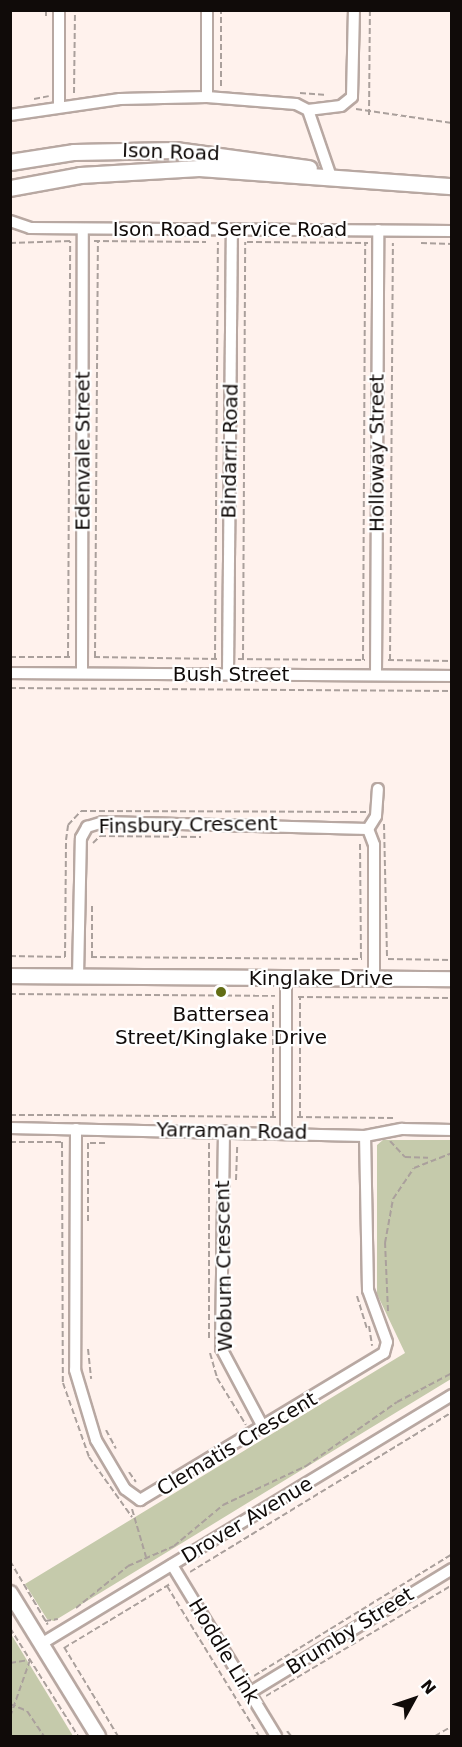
<!DOCTYPE html>
<html>
<head>
<meta charset="utf-8">
<style>
  body { margin:0 }
  #map { position:relative; width:462px; height:1747px; overflow:hidden; background:#fff2ed; font-family:"DejaVu Sans",sans-serif }
  div>[style] { position:absolute }
  .green>* { inset:0; background:#c5caab }
  .path>* { height:2px; margin-top:-1px; transform-origin:0; background:repeating-linear-gradient(90deg,#aaa09c 0 6px,transparent 0 9px) }
  .roads { filter:drop-shadow(2px 0 #b8a8a2) drop-shadow(-2px 0 #b8a8a2) drop-shadow(0 2px #b8a8a2) drop-shadow(0 -2px #b8a8a2) }
  .minor>* { height:10px; margin:-5px; padding:0 5px; transform-origin:5px; border-radius:5px; background:#fff }
  .tertiary>* { height:14px; margin:-7px; padding:0 7px; transform-origin:7px; border-radius:7px; background:#fff }
  .secondary>* { height:15px; margin:-7.5px; padding:0 7.5px; transform-origin:7.5px; border-radius:7.5px; background:#fff }
  .dots>* { width:16px; height:16px; translate:-50% -50%; box-sizing:border-box; border:3px solid #fff; border-radius:50% }
  span { translate:-50% -50%; white-space:nowrap; text-align:center; line-height:1.15; -webkit-text-stroke:4.5px #fff; paint-order:stroke }
  .street-label { font-size:20px; color:#100b09 }
  .poi-label { font-size:20px; color:#100b09 }
  .frame { position:absolute; inset:0; border:12px solid #100b09; pointer-events:none }
  .north { position:absolute; left:384px; top:1669px; width:60px; height:60px; -webkit-text-stroke:4px #fff; paint-order:stroke; rotate:50deg; font-size:16px; font-weight:700; line-height:24px; text-align:center; color:#100b09 }
  .north::after { content:''; display:block; margin:auto; width:21px; height:27px; background:#100b09; clip-path:polygon(50% 0,100% 100%,50% 72%,0 100%) }
</style>
</head>
<body>
<div id="map">
  <div class="green">
    <div style="clip-path:polygon(383px 1140px,451px 1140px,451px 1379px,54px 1621px,47px 1619px,25px 1584px,405px 1353px,377px 1294px,377px 1145px)"></div>
    <div style="clip-path:polygon(11px 1634px,73px 1736px,11px 1736px)"></div>
  </div>
  <div class="path">
    <div style="left:46px;top:10px;width:8px;rotate:90deg"></div>
    <div style="left:221px;top:86px;width:76px;rotate:-90deg"></div>
    <div style="left:74px;top:93px;width:83px;rotate:-89.3deg"></div>
    <div style="left:300px;top:93px;width:27px;rotate:4deg"></div>
    <div style="left:34px;top:99px;width:15px;rotate:-11deg"></div>
    <div style="left:356px;top:109px;width:97px;rotate:8.3deg"></div>
    <div style="left:369px;top:115px;width:105px;rotate:-89.5deg"></div>
    <div style="left:94px;top:241px;width:112px;rotate:0.5deg"></div>
    <div style="left:247px;top:242px;width:121px;rotate:0.5deg"></div>
    <div style="left:10px;top:243px;width:61px;rotate:-1.9deg"></div>
    <div style="left:421px;top:243px;width:31px;rotate:2deg"></div>
    <div style="left:10px;top:657px;width:61px"></div>
    <div style="left:68px;top:657px;width:416px;rotate:-89.7deg"></div>
    <div style="left:94px;top:657px;width:124px;rotate:0.9deg"></div>
    <div style="left:95px;top:657px;width:416px;rotate:-89.6deg"></div>
    <div style="left:215px;top:659px;width:417px;rotate:-89.6deg"></div>
    <div style="left:238px;top:659px;width:127px;rotate:0.5deg"></div>
    <div style="left:243px;top:659px;width:417px;rotate:-89.7deg"></div>
    <div style="left:363px;top:660px;width:417px;rotate:-89.7deg"></div>
    <div style="left:388px;top:660px;width:64px;rotate:0.9deg"></div>
    <div style="left:390px;top:660px;width:417px;rotate:-89.6deg"></div>
    <div style="left:10px;top:688px;width:442px;rotate:0.4deg"></div>
    <div style="left:384px;top:824px;width:135px;rotate:88.7deg"></div>
    <div style="left:93px;top:843px;width:10px;rotate:-45deg"></div>
    <div style="left:100px;top:836px;width:101px;rotate:0.6deg"></div>
    <div style="left:360px;top:844px;width:115px;rotate:89.5deg"></div>
    <div style="left:10px;top:956px;width:55px;rotate:1deg"></div>
    <div style="left:65px;top:957px;width:117px;rotate:-89.5deg"></div>
    <div style="left:66px;top:840px;width:15px;rotate:-82deg"></div>
    <div style="left:68px;top:825px;width:19px;rotate:-47deg"></div>
    <div style="left:81px;top:811px;width:285px;rotate:0.2deg"></div>
    <div style="left:91px;top:957px;width:271px;rotate:0.4deg"></div>
    <div style="left:92px;top:957px;width:54px;rotate:-90deg"></div>
    <div style="left:388px;top:959px;width:64px;rotate:0.9deg"></div>
    <div style="left:10px;top:994px;width:265px;rotate:0.4deg"></div>
    <div style="left:298px;top:997px;width:154px;rotate:0.4deg"></div>
    <div style="left:10px;top:1115px;width:43px"></div>
    <div style="left:54px;top:1115px;width:222px;rotate:0.5deg"></div>
    <div style="left:273px;top:1117px;width:112px;rotate:-90deg"></div>
    <div style="left:297px;top:1117px;width:96px;rotate:0.6deg"></div>
    <div style="left:300px;top:1117px;width:120px;rotate:-90deg"></div>
    <div style="left:390px;top:1141px;width:22px;rotate:47deg"></div>
    <div style="left:405px;top:1157px;width:23px;rotate:2deg"></div>
    <div style="left:10px;top:1142px;width:52px"></div>
    <div style="left:62px;top:1142px;width:241px;rotate:89.8deg"></div>
    <div style="left:63px;top:1383px;width:78px;rotate:70.6deg"></div>
    <div style="left:89px;top:1457px;width:74px;rotate:54.4deg"></div>
    <div style="left:88px;top:1143px;width:80px;rotate:90deg"></div>
    <div style="left:90px;top:1143px;width:18px"></div>
    <div style="left:236px;top:1180px;width:36px;rotate:-88deg"></div>
    <div style="left:357px;top:1296px;width:34px;rotate:73deg"></div>
    <div style="left:388px;top:1311px;width:68px;rotate:-92.5deg"></div>
    <div style="left:385px;top:1243px;width:45px;rotate:-79.7deg"></div>
    <div style="left:393px;top:1199px;width:37px;rotate:-56deg"></div>
    <div style="left:414px;top:1168px;width:41px;rotate:-21.5deg"></div>
    <div style="left:369px;top:1326px;width:20px;rotate:81deg"></div>
    <div style="left:209px;top:1338px;width:195px;rotate:-90deg"></div>
    <div style="left:88px;top:1349px;width:30px;rotate:84deg"></div>
    <div style="left:210px;top:1353px;width:26px;rotate:74deg"></div>
    <div style="left:217px;top:1378px;width:55px;rotate:58.3deg"></div>
    <div style="left:106px;top:1430px;width:21px;rotate:62deg"></div>
    <div style="left:129px;top:1472px;width:12px;rotate:55deg"></div>
    <div style="left:132px;top:1509px;width:50px;rotate:73.7deg"></div>
    <div style="left:10px;top:1561px;width:74px;rotate:59.3deg"></div>
    <div style="left:190px;top:1572px;width:307px;rotate:-31.4deg"></div>
    <div style="left:167px;top:1586px;width:176px;rotate:58.5deg"></div>
    <div style="left:76px;top:1608px;width:67px;rotate:-38.9deg"></div>
    <div style="left:128px;top:1566px;width:50px;rotate:-23.5deg"></div>
    <div style="left:174px;top:1546px;width:64px;rotate:-39.9deg"></div>
    <div style="left:223px;top:1505px;width:92px;rotate:-25.2deg"></div>
    <div style="left:306px;top:1466px;width:111px;rotate:-35.1deg"></div>
    <div style="left:397px;top:1402px;width:62px;rotate:-27.8deg"></div>
    <div style="left:45px;top:1621px;width:13px;rotate:-9deg"></div>
    <div style="left:10px;top:1628px;width:128px;rotate:57.8deg"></div>
    <div style="left:64px;top:1647px;width:104px;rotate:58.8deg"></div>
    <div style="left:64px;top:1648px;width:124px;rotate:-31.1deg"></div>
    <div style="left:10px;top:1663px;width:20px;rotate:-9deg"></div>
    <div style="left:30px;top:1660px;width:60px;rotate:109.3deg"></div>
    <div style="left:254px;top:1676px;width:233px;rotate:-31.6deg"></div>
    <div style="left:266px;top:1696px;width:217px;rotate:-30.8deg"></div>
    <div style="left:10px;top:1704px;width:18px;rotate:22deg"></div>
    <div style="left:27px;top:1711px;width:30px;rotate:56deg"></div>
    <div style="left:287px;top:1731px;width:6px;rotate:51deg"></div>
    <div style="left:435px;top:1736px;width:20px;rotate:-30deg"></div>
  </div>
  <div class="roads">
    <div class="minor">
      <div style="left:59px;top:10px;width:97px;rotate:90deg"></div>
      <div style="left:207px;top:97px;width:87px;rotate:-90deg"></div>
      <div style="left:308px;top:110px;width:33px;rotate:-7deg"></div>
      <div style="left:341px;top:106px;width:14px;rotate:-39deg"></div>
      <div style="left:352px;top:97px;width:87px;rotate:-88.7deg"></div>
      <div style="left:10px;top:115px;width:111px;rotate:-8.3deg"></div>
      <div style="left:120px;top:99px;width:87px;rotate:-1.3deg"></div>
      <div style="left:207px;top:97px;width:89px;rotate:4.5deg"></div>
      <div style="left:296px;top:104px;width:13px;rotate:27deg"></div>
      <div style="left:308px;top:110px;width:68px;rotate:71deg"></div>
      <div style="left:10px;top:221px;width:21px;rotate:19deg"></div>
      <div style="left:30px;top:228px;width:422px;rotate:0.4deg"></div>
      <div style="left:10px;top:673px;width:442px;rotate:0.4deg"></div>
      <div style="left:82px;top:673px;width:444px;rotate:-89.9deg"></div>
      <div style="left:228px;top:674px;width:445px;rotate:-89.5deg"></div>
      <div style="left:376px;top:675px;width:445px;rotate:-89.7deg"></div>
      <div style="left:368px;top:829px;width:15px;rotate:-58deg"></div>
      <div style="left:376px;top:816px;width:27px;rotate:-86deg"></div>
      <div style="left:78px;top:976px;width:138px;rotate:-88.8deg"></div>
      <div style="left:81px;top:838px;width:13px;rotate:-61deg"></div>
      <div style="left:87px;top:827px;width:17px;rotate:-17deg"></div>
      <div style="left:103px;top:822px;width:265px;rotate:1.5deg"></div>
      <div style="left:368px;top:829px;width:17px;rotate:69deg"></div>
      <div style="left:374px;top:845px;width:133px;rotate:90deg"></div>
      <div style="left:10px;top:1128px;width:355px;rotate:1.3deg"></div>
      <div style="left:365px;top:1136px;width:38px;rotate:-11deg"></div>
      <div style="left:402px;top:1129px;width:50px;rotate:1.1deg"></div>
      <div style="left:76px;top:1129px;width:241px;rotate:90.2deg"></div>
      <div style="left:75px;top:1370px;width:73px;rotate:73.3deg"></div>
      <div style="left:96px;top:1440px;width:57px;rotate:59.4deg"></div>
      <div style="left:125px;top:1489px;width:19px;rotate:36deg"></div>
      <div style="left:140px;top:1500px;width:285px;rotate:-31.1deg"></div>
      <div style="left:384px;top:1353px;width:11px;rotate:-75deg"></div>
      <div style="left:387px;top:1342px;width:55px;rotate:-110.1deg"></div>
      <div style="left:368px;top:1290px;width:154px;rotate:-91.1deg"></div>
      <div style="left:224px;top:1131px;width:217px;rotate:90.8deg"></div>
      <div style="left:221px;top:1348px;width:89px;rotate:62deg"></div>
      <div style="left:286px;top:1131px;width:153px;rotate:-90deg"></div>
      <div style="left:172px;top:1565px;width:200px;rotate:58.7deg"></div>
      <div style="left:41px;top:1644px;width:481px;rotate:-31.2deg"></div>
      <div style="left:249px;top:1693px;width:238px;rotate:-31.4deg"></div>
    </div>
    <div class="tertiary">
      <div style="left:10px;top:976px;width:442px;rotate:0.4deg"></div>
      <div style="left:10px;top:1593px;width:168px;rotate:58.4deg"></div>
    </div>
    <div class="secondary">
      <div style="left:10px;top:162px;width:65px;rotate:-8.9deg"></div>
      <div style="left:74px;top:152px;width:101px;rotate:-1.1deg"></div>
      <div style="left:175px;top:150px;width:135px;rotate:7.7deg"></div>
      <div style="left:10px;top:188px;width:71px;rotate:-10.5deg"></div>
      <div style="left:80px;top:175px;width:119px;rotate:-3.4deg"></div>
      <div style="left:199px;top:168px;width:254px;rotate:4.1deg"></div>
    </div>
  </div>
  <div class="dots">
    <div style="left:221px;top:992px;background:#626d14"></div>
  </div>
  <div class="street-label">
    <span style="left:171px;top:152px;rotate:2deg">Ison Road</span>
    <span style="left:230px;top:229px">Ison Road Service Road</span>
    <span style="left:83px;top:451px;rotate:-90deg">Edenvale Street</span>
    <span style="left:230px;top:451px;rotate:-89deg">Bindarri Road</span>
    <span style="left:377px;top:453px;rotate:-90deg">Holloway Street</span>
    <span style="left:231px;top:674px">Bush Street</span>
    <span style="left:188px;top:825px;rotate:-1deg">Finsbury Crescent</span>
    <span style="left:321px;top:978px">Kinglake Drive</span>
    <span style="left:232px;top:1131px;rotate:1deg">Yarraman Road</span>
    <span style="left:224px;top:1266px;rotate:-91deg">Woburn Crescent</span>
    <span style="left:237px;top:1444px;rotate:-31deg">Clematis Crescent</span>
    <span style="left:247px;top:1520px;rotate:-31deg">Drover Avenue</span>
    <span style="left:350px;top:1631px;rotate:-32deg">Brumby Street</span>
    <span style="left:224px;top:1651px;rotate:59deg">Hoddle Link</span>
  </div>
  <div class="poi-label">
    <span style="left:221px;top:1026px">Battersea<br>Street/Kinglake Drive</span>
  </div>
  <div class="frame"></div>
  <div class="north">N</div>
</div>
</body>
</html>
